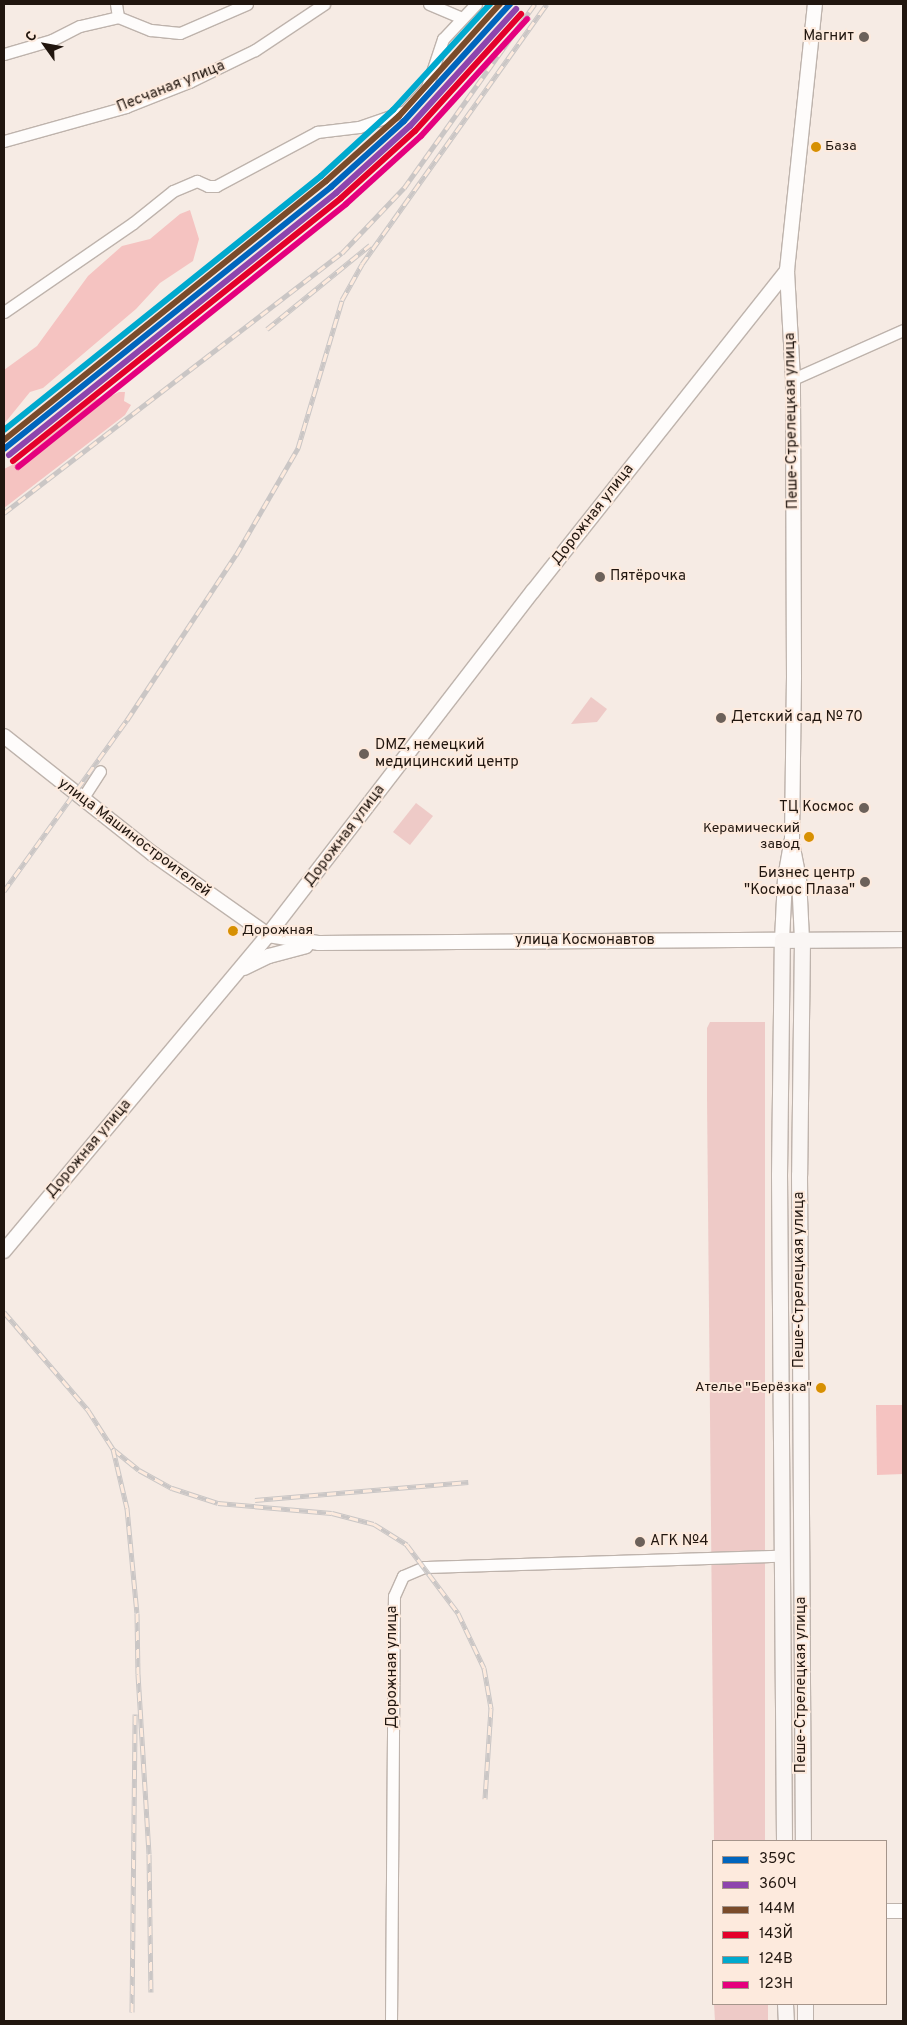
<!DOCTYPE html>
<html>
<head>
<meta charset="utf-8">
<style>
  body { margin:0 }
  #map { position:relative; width:907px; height:2025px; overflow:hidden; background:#f6ebe4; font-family:Overpass,sans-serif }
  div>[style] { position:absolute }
  .green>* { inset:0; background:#eecac7 }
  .forest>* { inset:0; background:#f5c3c1 }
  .roads { filter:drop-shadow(1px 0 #beb3ac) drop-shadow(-1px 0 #beb3ac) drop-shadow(0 1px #beb3ac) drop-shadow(0 -1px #beb3ac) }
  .minor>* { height:11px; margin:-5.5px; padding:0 5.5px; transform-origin:5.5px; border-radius:5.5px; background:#fefcfb }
  .tertiary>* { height:14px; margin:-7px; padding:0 7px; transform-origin:7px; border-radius:7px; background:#fefcfb }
  .secondary>* { height:15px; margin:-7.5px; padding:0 7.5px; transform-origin:7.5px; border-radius:7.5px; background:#faf6f4 }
  .rail>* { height:5px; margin-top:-2.5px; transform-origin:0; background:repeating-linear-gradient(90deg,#fdeadd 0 9px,#cac6c5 0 18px); box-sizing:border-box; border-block:1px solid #cac6c5 }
  .rail-1>* { height:6px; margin:-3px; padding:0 3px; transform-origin:3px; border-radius:3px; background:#0065bd }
  .rail-2>* { height:6px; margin:-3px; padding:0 3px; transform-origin:3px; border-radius:3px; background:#8e44ad }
  .rail-3>* { height:6px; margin:-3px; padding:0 3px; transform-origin:3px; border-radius:3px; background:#7a4b2a }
  .rail-4>* { height:6px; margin:-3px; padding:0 3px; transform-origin:3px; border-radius:3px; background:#e4002b }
  .rail-5>* { height:6px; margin:-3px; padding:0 3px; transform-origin:3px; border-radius:3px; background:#00a9ce }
  .rail-6>* { height:6px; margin:-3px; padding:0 3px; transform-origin:3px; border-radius:3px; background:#e5007d }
  .dots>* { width:14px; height:14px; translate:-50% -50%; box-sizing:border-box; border:2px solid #fdeadd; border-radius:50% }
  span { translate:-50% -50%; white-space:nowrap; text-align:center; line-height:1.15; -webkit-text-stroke:4px #fdeadd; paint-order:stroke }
  .bus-label { font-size:14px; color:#21160f }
  .left { translate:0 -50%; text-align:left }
  .right { translate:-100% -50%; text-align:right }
  .poi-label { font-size:15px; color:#21160f }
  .street-label { font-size:15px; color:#21160f }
  .frame { position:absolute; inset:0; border:5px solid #21160f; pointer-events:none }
  .legend { position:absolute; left:712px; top:1840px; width:175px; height:165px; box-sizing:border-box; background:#fdeadd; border:1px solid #a5958b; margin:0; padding:6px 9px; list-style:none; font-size:15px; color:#21160f }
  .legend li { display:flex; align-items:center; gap:10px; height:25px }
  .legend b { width:25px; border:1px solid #a5958b }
  .north { position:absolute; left:20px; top:20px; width:50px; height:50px; -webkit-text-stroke:4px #fdeadd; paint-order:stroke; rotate:302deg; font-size:14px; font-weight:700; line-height:20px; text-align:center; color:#21160f }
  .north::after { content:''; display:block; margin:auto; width:18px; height:22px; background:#21160f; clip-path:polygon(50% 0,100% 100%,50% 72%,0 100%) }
</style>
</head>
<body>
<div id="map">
  <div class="green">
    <div style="clip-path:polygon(591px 697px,607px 709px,597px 722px,571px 724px)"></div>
    <div style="clip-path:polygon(416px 803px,433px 816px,410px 845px,393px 832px)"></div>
    <div style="clip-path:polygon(710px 1022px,765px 1022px,765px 1841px,714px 1841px,707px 1098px,707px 1028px)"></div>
    <div style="clip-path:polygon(714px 2004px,768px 2004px,768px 2021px,715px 2021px)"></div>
  </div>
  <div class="forest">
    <div style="clip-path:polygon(190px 210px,199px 239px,193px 261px,160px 283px,136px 309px,43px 388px,30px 392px,4px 424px,4px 370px,37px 346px,88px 276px,122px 246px,150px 239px,180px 214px)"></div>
    <div style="clip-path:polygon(119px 392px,125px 392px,124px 401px,131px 405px,125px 415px,4px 508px,4px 469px,26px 458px,32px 451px,34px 441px,77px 413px,91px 399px,107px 398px)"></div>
    <div style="clip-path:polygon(876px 1405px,903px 1405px,903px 1474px,877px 1475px)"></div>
  </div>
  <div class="roads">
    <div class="minor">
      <div style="left:116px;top:4px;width:13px;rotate:81deg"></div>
      <div style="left:429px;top:4px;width:34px;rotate:23deg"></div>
      <div style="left:4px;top:54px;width:50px;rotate:-16.3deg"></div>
      <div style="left:52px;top:40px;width:31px;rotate:-27deg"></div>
      <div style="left:80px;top:26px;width:39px;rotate:-13deg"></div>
      <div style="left:118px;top:17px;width:35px;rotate:22deg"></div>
      <div style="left:151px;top:30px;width:29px;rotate:6deg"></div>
      <div style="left:180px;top:33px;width:73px;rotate:-23.4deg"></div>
      <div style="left:4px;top:141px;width:127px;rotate:-15.6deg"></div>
      <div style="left:126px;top:107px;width:68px;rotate:-21.6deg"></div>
      <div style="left:189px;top:82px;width:73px;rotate:-25.9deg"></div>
      <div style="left:255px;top:50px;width:83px;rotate:-33.7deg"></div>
      <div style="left:4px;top:312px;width:157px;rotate:-34.6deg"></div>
      <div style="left:133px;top:223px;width:51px;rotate:-38.7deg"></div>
      <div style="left:173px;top:191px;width:26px;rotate:-23deg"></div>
      <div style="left:197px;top:181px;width:12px;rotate:24deg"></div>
      <div style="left:208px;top:186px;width:8px"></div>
      <div style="left:216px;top:186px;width:115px;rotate:-28.1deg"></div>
      <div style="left:317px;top:132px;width:42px;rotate:-6.8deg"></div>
      <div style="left:359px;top:127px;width:49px;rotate:-19.2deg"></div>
      <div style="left:405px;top:111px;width:33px;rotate:-47deg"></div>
      <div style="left:427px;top:87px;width:51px;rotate:-71.6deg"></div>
      <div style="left:443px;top:39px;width:48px;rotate:-46.7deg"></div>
      <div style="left:793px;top:379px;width:120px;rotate:-24deg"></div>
      <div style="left:82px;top:799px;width:33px;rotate:-57deg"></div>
      <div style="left:391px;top:2021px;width:425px;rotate:-89.6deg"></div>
      <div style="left:394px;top:1596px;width:22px;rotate:-66deg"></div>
      <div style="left:403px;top:1576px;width:23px;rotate:-23deg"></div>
      <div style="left:424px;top:1567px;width:357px;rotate:-1.8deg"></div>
    </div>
    <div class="tertiary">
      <div style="left:4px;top:736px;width:190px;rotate:38.4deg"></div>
      <div style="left:153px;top:854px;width:141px;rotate:35.2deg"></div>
      <div style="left:268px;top:935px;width:52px;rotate:8.9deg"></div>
      <div style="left:319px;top:943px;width:463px;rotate:-0.4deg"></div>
      <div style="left:782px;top:940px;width:62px;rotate:-87.2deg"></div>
      <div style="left:785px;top:878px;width:39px;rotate:-80deg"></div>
      <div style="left:792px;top:840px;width:163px;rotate:-89.3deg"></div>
      <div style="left:794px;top:677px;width:298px;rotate:-90.2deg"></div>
      <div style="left:793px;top:379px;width:109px;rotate:-93.2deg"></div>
      <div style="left:787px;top:270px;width:267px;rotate:-84deg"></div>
      <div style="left:793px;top:848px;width:31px;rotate:79deg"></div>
      <div style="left:799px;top:878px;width:61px;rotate:87.2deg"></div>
      <div style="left:244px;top:968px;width:28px;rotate:-26deg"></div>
      <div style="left:269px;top:956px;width:38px;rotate:-15deg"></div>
      <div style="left:4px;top:1251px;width:412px;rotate:-50.1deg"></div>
      <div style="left:268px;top:935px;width:434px;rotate:-52.4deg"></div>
      <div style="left:533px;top:591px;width:409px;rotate:-51.6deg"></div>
      <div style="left:886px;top:1911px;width:17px"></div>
    </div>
    <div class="secondary">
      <div style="left:802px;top:939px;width:236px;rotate:90.7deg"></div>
      <div style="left:799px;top:1175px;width:666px;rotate:89.66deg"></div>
      <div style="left:784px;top:1841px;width:666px;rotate:-90.43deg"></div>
      <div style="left:779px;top:1175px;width:235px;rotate:-89.3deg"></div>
      <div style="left:782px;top:940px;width:121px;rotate:-0.5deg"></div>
      <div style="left:785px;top:2004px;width:17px;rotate:87deg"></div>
      <div style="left:805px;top:2004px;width:17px;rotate:90deg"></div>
    </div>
  </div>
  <div class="rail">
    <div style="left:267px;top:329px;width:133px;rotate:-39.2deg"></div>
    <div style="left:4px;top:513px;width:426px;rotate:-37.6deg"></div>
    <div style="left:342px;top:253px;width:90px;rotate:-46.4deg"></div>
    <div style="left:404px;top:188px;width:226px;rotate:-54.6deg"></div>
    <div style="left:4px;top:891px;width:211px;rotate:-54.3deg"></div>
    <div style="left:127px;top:720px;width:198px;rotate:-56.6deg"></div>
    <div style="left:236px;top:555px;width:124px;rotate:-59.9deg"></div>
    <div style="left:298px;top:448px;width:154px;rotate:-73.4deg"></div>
    <div style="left:342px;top:300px;width:41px;rotate:-60.9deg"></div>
    <div style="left:362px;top:264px;width:319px;rotate:-54.6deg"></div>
    <div style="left:4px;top:1312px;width:129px;rotate:49.4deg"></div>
    <div style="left:88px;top:1410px;width:46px;rotate:57.3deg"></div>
    <div style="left:113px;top:1449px;width:33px;rotate:39deg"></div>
    <div style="left:139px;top:1470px;width:38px;rotate:29deg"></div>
    <div style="left:172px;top:1488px;width:48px;rotate:18.1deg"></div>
    <div style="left:218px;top:1503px;width:114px;rotate:5deg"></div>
    <div style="left:332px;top:1513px;width:43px;rotate:14.7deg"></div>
    <div style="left:374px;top:1524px;width:39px;rotate:32deg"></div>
    <div style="left:407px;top:1545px;width:85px;rotate:53.1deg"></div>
    <div style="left:458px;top:1613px;width:61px;rotate:64.7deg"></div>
    <div style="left:484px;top:1668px;width:41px;rotate:80.1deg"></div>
    <div style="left:491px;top:1708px;width:91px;rotate:93.8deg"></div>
    <div style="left:113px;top:1449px;width:61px;rotate:76.7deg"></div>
    <div style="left:127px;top:1508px;width:105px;rotate:84.6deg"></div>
    <div style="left:137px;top:1613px;width:61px;rotate:89.1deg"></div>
    <div style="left:138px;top:1674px;width:180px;rotate:86.5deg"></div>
    <div style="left:149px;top:1854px;width:138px;rotate:89.2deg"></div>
    <div style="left:255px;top:1500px;width:214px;rotate:-4.8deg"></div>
    <div style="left:132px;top:2012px;width:298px;rotate:-89.4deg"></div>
  </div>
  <div class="rail-1">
    <div style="left:4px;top:449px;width:419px;rotate:-38.7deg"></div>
    <div style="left:331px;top:187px;width:98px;rotate:-42.1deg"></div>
    <div style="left:404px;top:121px;width:158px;rotate:-47.8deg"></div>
  </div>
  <div class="rail-2">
    <div style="left:9px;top:455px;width:419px;rotate:-38.7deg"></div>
    <div style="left:336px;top:193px;width:100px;rotate:-42.2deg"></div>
    <div style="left:410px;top:126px;width:158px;rotate:-47.8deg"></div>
  </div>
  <div class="rail-3">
    <div style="left:4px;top:440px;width:413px;rotate:-38.8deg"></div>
    <div style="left:326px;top:181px;width:98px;rotate:-41.7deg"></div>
    <div style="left:399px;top:116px;width:151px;rotate:-48deg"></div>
  </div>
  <div class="rail-4">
    <div style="left:13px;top:461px;width:420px;rotate:-38.7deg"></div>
    <div style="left:341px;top:198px;width:100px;rotate:-42.2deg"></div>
    <div style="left:415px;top:131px;width:158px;rotate:-47.8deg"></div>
  </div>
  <div class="rail-5">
    <div style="left:4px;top:430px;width:406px;rotate:-38.7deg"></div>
    <div style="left:321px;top:176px;width:98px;rotate:-42.5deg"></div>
    <div style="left:393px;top:110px;width:144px;rotate:-47.5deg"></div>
  </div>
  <div class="rail-6">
    <div style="left:18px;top:467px;width:420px;rotate:-38.7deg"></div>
    <div style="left:346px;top:204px;width:101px;rotate:-42.2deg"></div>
    <div style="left:421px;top:136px;width:158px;rotate:-47.8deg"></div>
  </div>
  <div class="dots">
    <div style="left:864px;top:37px;background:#6c615a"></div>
    <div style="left:816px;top:147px;background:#d79002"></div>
    <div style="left:600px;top:577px;background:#6c615a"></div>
    <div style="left:721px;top:718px;background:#6c615a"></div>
    <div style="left:364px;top:754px;background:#6c615a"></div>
    <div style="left:864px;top:808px;background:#6c615a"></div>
    <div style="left:809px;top:837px;background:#d79002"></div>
    <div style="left:865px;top:882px;background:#6c615a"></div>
    <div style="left:233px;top:931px;background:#d79002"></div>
    <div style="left:821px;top:1388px;background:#d79002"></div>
    <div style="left:640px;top:1542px;background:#6c615a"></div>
  </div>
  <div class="bus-label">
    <span class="left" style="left:825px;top:147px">База</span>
    <span class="right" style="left:800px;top:837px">Керамический<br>завод</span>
    <span class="left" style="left:242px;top:931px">Дорожная</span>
    <span class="right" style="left:812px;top:1388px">Ателье "Берёзка"</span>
  </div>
  <div class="poi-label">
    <span class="right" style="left:854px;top:37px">Магнит</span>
    <span class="left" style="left:610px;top:577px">Пятёрочка</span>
    <span class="left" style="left:731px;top:718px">Детский сад № 70</span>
    <span class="left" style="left:375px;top:754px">DMZ, немецкий<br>медицинский центр</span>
    <span class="right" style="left:854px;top:808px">ТЦ Космос</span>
    <span class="right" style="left:855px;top:882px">Бизнес центр<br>"Космос Плаза"</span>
    <span class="left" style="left:650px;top:1542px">АГК №4</span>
  </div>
  <div class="street-label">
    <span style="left:171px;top:87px;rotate:-22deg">Песчаная улица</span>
    <span style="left:792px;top:421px;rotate:-91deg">Пеше-Стрелецкая улица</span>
    <span style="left:593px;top:515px;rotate:-52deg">Дорожная улица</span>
    <span style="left:345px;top:836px;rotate:-53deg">Дорожная улица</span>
    <span style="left:134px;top:838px;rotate:37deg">улица Машиностроителей</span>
    <span style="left:585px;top:941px">улица Космонавтов</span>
    <span style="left:89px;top:1149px;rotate:-50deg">Дорожная улица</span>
    <span style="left:800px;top:1280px;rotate:-90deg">Пеше-Стрелецкая улица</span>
    <span style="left:393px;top:1667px;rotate:-90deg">Дорожная улица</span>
    <span style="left:802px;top:1685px;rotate:-90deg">Пеше-Стрелецкая улица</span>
  </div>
  <div class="frame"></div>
  <ul class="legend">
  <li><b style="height:6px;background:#0065bd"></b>359С</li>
  <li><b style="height:6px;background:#8e44ad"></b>360Ч</li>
  <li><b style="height:6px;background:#7a4b2a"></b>144М</li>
  <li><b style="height:6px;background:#e4002b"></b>143Й</li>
  <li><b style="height:6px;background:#00a9ce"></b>124В</li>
  <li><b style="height:6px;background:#e5007d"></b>123Н</li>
  </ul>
  <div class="north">С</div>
</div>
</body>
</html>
